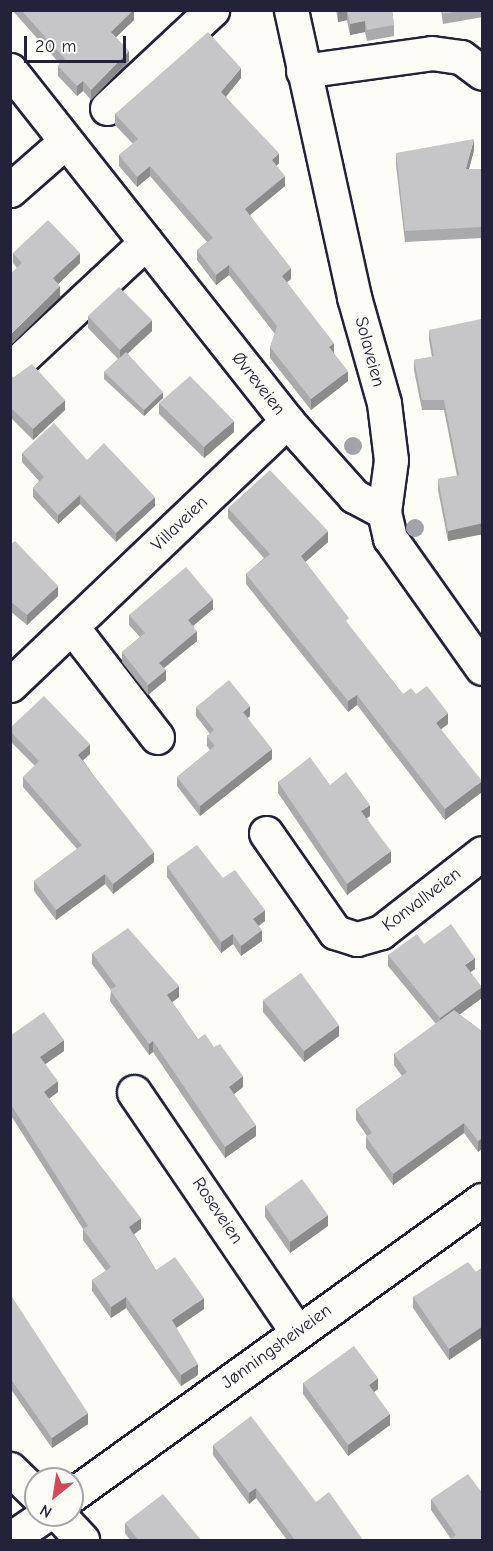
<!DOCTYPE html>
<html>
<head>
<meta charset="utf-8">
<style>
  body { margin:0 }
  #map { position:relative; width:493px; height:1551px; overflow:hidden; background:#fdfcf7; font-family:"Comic Neue",sans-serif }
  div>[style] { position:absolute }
  .roads { filter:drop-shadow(2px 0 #22223b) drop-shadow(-2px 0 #22223b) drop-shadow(0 2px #22223b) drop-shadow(0 -2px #22223b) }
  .minor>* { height:33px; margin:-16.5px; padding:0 16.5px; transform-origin:16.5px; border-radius:16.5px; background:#fdfcf7 }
  .trees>* { width:18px; height:18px; margin:-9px; border-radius:50%; background:#a3a3aa }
  .wall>* { inset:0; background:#aaaaac }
  .shaded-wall>* { inset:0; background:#8b8b8c }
  .building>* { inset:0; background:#c6c6c8 }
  span { translate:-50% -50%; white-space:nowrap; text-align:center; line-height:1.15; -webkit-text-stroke:4.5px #fdfcf7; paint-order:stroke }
  .street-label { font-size:18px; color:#22223b }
  .frame { position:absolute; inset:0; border:12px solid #22223b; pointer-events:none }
  .north { position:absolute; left:24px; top:1467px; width:60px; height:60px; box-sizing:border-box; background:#fdfcf7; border:2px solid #a5a5ac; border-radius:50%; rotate:210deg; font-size:16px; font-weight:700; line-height:24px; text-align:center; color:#22223b }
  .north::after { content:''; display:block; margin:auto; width:21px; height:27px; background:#d1495b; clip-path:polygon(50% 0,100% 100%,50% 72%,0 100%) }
  .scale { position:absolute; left:24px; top:36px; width:102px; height:27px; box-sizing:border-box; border:3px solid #22223b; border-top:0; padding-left:8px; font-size:18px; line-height:21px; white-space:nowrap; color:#22223b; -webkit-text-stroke:4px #fdfcf7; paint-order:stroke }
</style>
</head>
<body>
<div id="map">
  <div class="roads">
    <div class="minor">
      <div style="left:291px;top:10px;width:294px;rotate:77.6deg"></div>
      <div style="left:354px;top:297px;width:110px;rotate:74.2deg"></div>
      <div style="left:384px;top:403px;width:57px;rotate:83deg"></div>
      <div style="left:391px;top:460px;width:52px;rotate:97.7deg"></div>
      <div style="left:384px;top:512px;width:27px;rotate:77deg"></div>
      <div style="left:390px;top:538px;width:159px;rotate:54.7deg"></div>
      <div style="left:10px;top:70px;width:447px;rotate:51.7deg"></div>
      <div style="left:287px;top:421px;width:101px;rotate:48.2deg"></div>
      <div style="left:354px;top:496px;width:34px;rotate:28deg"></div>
      <div style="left:303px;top:71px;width:130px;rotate:-7.9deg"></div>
      <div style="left:432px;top:53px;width:29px;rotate:8deg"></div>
      <div style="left:461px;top:57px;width:26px;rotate:37deg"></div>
      <div style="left:107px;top:108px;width:144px;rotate:-43deg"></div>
      <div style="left:10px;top:190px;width:74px;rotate:-41.2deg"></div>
      <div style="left:10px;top:369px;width:186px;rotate:-43deg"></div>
      <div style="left:72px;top:627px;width:139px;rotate:52.3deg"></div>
      <div style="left:10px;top:685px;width:383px;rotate:-43.6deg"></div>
      <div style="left:266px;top:833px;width:121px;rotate:55.1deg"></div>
      <div style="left:335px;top:932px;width:23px;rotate:18deg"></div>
      <div style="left:357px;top:939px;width:25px;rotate:-16deg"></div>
      <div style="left:381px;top:932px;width:128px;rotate:-38deg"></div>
      <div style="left:134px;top:1092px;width:290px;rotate:55.8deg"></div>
      <div style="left:10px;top:1469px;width:36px;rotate:44deg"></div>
      <div style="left:72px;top:1495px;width:505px;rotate:-35.74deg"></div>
      <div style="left:59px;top:1515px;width:34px;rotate:47deg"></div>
      <div style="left:10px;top:1539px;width:42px;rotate:-34.4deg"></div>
    </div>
  </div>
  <div class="trees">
    <div style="left:353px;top:446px"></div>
    <div style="left:415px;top:528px"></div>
  </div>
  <div class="wall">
    <div style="clip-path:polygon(12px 10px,134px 10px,134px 20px,116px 37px,129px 61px,91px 100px,83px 91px,77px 96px,58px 76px,58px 66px,60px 64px)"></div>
    <div style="clip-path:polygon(336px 10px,392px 10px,394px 25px,394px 36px,367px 41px,365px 32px,350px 35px,347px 20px,338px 22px)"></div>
    <div style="clip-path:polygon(441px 10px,483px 10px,483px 17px,443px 24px)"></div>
    <div style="clip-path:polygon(241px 78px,226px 97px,279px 163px,276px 166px,285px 186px,250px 215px,291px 279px,287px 282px,334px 353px,348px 381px,311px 410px,270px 358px,270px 347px,275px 334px,229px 275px,216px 285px,197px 260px,197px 250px,207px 242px,150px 176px,137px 187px,119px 166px,119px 155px,133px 144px,115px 125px,115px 114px)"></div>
    <div style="clip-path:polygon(474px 150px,469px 169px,483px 169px,483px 238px,405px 242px,396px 165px,396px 153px)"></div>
    <div style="clip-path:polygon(13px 253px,80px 263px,58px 284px,60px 297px,17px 268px,13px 263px)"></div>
    <div style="clip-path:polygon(88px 316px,152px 331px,127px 353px,163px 398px,144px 416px,104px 379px,104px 372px,118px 359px,88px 328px)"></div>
    <div style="clip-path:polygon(483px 325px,483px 534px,448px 541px,438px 490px,438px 479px,457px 476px,444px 410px,422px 410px,414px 370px,414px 360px,432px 357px,429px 340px,429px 330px)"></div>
    <div style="clip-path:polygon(10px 376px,65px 410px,33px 440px,10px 417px)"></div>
    <div style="clip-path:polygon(159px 403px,234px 432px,204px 458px,159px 414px)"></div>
    <div style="clip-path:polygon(22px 453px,87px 460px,155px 506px,116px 542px,80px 504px,58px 524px,33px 497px,33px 488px,39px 481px,22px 462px)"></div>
    <div style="clip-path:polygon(228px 508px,328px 542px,305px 562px,349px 626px,403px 694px,416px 694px,448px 724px,441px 729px,482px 792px,445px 820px,357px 705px,348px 712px,246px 584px,246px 574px,264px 558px,228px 518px)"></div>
    <div style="clip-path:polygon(10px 545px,58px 596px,27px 625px,10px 611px)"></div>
    <div style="clip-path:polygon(482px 582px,483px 582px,483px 600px,482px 598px)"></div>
    <div style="clip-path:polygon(213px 609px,193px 626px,197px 641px,164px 668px,166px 680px,148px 695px,122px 662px,122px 652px,140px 637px,129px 625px,129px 615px)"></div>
    <div style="clip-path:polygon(196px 707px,250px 716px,247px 718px,272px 759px,200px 816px,177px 786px,177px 777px,210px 750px,207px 746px,207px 736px,210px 734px,196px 716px)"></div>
    <div style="clip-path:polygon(10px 728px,90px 754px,83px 760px,154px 862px,113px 894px,105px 884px,56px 920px,34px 891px,34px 881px,77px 849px,23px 787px,23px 777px,35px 766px,10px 741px)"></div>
    <div style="clip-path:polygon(278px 782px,330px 785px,370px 816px,367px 818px,391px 862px,347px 895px,278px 793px)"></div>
    <div style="clip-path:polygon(167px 866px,223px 878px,265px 921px,259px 926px,262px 941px,241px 956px,233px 944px,221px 953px,167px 877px)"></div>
    <div style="clip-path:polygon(424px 944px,475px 969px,470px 972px,482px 998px,459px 1014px,483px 1032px,483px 1148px,478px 1152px,464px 1133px,393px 1185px,366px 1148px,366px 1137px,367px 1136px,356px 1120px,356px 1109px,402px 1076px,394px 1065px,394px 1054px,436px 1024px,388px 966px,388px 955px)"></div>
    <div style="clip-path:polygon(92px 953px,179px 997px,172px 1002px,198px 1039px,243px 1087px,234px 1094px,256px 1136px,225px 1158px,153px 1052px,149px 1055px,110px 1001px,111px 990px,92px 964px)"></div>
    <div style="clip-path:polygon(263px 1000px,339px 1036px,304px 1062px,263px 1012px)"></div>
    <div style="clip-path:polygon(10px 1036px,64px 1051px,45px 1064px,58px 1092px,49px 1099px,141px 1229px,134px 1234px,156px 1270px,204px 1309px,176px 1328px,198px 1375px,181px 1386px,126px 1308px,111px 1318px,92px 1291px,92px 1280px,106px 1271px,83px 1240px,83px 1229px,10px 1114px)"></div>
    <div style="clip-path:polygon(265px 1206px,328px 1226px,290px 1253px,265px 1217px)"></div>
    <div style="clip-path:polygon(483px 1267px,483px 1337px,449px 1360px,413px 1308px,413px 1297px,476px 1272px)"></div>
    <div style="clip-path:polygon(10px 1294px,88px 1424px,52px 1448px,10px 1388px)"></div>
    <div style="clip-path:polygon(303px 1383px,378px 1389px,374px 1392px,390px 1425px,348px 1456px,303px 1394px)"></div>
    <div style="clip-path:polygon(213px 1445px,363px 1540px,287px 1540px,256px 1498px,249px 1504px,213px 1455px)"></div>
    <div style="clip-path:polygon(431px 1499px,483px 1540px,451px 1539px,431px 1510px)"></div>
    <div style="clip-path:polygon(125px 1523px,201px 1540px,130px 1540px,125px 1533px)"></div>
  </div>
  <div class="shaded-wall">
    <div style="clip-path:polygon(134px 10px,134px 20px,111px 42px,111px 32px)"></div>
    <div style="clip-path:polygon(341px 10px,347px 10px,347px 20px,338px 22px,338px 11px)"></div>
    <div style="clip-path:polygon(365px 21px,365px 32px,350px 35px,350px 24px)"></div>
    <div style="clip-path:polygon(129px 51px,129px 61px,91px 100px,91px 90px)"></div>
    <div style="clip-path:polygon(241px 68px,241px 78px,221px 102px,221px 92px)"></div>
    <div style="clip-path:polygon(83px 81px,83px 91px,77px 96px,77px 86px)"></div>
    <div style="clip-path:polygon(474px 139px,474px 150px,466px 180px,466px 169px)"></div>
    <div style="clip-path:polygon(279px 153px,279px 163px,272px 171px,272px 160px)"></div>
    <div style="clip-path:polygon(150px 166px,150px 176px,137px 187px,137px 177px)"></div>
    <div style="clip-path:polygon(285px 176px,285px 186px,245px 219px,245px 209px)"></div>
    <div style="clip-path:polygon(80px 253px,80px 263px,53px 289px,53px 278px)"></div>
    <div style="clip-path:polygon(229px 265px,229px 275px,216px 285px,216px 275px)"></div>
    <div style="clip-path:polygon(291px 268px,291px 279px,282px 286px,282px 276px)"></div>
    <div style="clip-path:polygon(60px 286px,60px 297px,10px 346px,10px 335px)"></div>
    <div style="clip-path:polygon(152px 320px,152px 331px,120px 361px,120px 350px)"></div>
    <div style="clip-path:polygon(334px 343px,334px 354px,329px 347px)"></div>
    <div style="clip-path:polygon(348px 371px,348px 381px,311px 410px,311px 399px)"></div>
    <div style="clip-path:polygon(163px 392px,163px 398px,144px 416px,144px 410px)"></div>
    <div style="clip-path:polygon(65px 400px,65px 410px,33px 440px,33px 429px)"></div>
    <div style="clip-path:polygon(234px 421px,234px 432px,204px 458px,204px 447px)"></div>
    <div style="clip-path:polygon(80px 495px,80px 504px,58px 524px,58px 515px)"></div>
    <div style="clip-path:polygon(155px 497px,155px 506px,116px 542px,116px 533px)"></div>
    <div style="clip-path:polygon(483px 523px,483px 534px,448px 541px,448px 531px)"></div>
    <div style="clip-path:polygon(328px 531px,328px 542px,301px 566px,301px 556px)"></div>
    <div style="clip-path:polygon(58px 586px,58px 596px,27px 625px,27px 615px)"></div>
    <div style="clip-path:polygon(213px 599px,213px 609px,188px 630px,188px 620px)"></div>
    <div style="clip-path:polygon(197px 631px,197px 641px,159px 672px,159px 663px)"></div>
    <div style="clip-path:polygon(166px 670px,166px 680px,148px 695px,148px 685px)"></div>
    <div style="clip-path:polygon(357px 695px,357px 705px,348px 712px,348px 701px)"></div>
    <div style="clip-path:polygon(250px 706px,250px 716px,243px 722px,243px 712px)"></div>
    <div style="clip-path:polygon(448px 713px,448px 724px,436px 733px,436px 723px)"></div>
    <div style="clip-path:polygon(90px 744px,90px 754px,78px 765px,78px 755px)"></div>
    <div style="clip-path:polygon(272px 749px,272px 759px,200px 816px,200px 806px)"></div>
    <div style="clip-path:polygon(482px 781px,482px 792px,445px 820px,445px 809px)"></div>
    <div style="clip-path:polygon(370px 805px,370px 816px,361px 822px,361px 811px)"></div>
    <div style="clip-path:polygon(391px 851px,391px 862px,347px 895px,347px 884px)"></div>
    <div style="clip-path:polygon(154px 852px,154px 862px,113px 894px,113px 884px)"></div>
    <div style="clip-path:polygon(105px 874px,105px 884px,56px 920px,56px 910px)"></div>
    <div style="clip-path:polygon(265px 910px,265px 921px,253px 929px,253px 919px)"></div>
    <div style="clip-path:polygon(262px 930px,262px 941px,241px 956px,241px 946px)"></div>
    <div style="clip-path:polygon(233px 934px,233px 944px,221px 953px,221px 942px)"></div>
    <div style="clip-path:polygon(475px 958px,475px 969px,465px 976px,465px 965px)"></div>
    <div style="clip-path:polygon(179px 986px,179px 997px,167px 1006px,167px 995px)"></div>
    <div style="clip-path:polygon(482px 987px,482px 998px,440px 1029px,440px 1018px)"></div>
    <div style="clip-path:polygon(339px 1025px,339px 1036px,304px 1062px,304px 1051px)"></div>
    <div style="clip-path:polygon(64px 1040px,64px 1051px,40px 1068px,40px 1057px)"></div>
    <div style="clip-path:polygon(153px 1041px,153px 1052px,149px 1055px,149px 1044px)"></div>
    <div style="clip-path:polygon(243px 1076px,243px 1087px,229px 1098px,229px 1087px)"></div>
    <div style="clip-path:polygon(58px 1081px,58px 1092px,44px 1102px,44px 1092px)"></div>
    <div style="clip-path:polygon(464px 1123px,464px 1133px,393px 1185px,393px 1174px)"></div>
    <div style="clip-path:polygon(256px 1125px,256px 1136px,225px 1158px,225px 1147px)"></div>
    <div style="clip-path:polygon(483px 1138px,483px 1148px,478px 1152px,478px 1141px)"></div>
    <div style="clip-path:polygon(328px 1215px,328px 1226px,290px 1253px,290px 1242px)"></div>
    <div style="clip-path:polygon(141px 1218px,141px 1229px,129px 1238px,129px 1227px)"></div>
    <div style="clip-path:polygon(126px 1297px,126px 1308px,111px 1318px,111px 1307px)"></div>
    <div style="clip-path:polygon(204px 1298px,204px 1309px,172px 1331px,172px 1320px)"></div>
    <div style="clip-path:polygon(483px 1326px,483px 1337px,449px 1360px,449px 1349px)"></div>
    <div style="clip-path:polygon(198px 1364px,198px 1375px,181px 1386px,181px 1375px)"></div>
    <div style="clip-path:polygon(378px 1378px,378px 1389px,369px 1396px,369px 1385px)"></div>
    <div style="clip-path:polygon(88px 1413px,88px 1424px,52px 1448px,52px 1438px)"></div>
    <div style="clip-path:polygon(390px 1414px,390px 1425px,348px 1456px,348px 1445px)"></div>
    <div style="clip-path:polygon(256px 1488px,256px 1498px,249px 1504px,249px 1493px)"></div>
  </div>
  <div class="building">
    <div style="clip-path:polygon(21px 10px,133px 10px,111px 32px,129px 51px,91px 90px,83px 81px,77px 86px,58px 66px,65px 59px)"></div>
    <div style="clip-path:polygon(347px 10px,392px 10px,394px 25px,367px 30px,365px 21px,350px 24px)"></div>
    <div style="clip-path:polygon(442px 10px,463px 10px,443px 14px)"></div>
    <div style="clip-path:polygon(208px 32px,241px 68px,221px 92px,279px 153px,272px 160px,285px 176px,245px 209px,291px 268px,282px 276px,334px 343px,329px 347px,348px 371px,311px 399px,270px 347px,277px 326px,229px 265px,216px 275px,197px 250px,213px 238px,150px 166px,137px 177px,119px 155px,138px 139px,115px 114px)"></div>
    <div style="clip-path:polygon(474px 139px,466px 169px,483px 169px,483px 227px,405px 231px,396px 153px)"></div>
    <div style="clip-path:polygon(48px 220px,80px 253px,53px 278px,60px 286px,10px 335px,10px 274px,22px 263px,13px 253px)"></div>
    <div style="clip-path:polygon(119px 287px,152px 320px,120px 350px,88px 316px)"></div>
    <div style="clip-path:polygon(481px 319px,483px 325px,483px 523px,448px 531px,438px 479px,459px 475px,444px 400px,422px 400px,414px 360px,434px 356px,429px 330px)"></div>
    <div style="clip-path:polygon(126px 352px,163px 392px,144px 410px,104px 372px)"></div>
    <div style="clip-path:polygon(32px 364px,65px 400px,33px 429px,10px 407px,10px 376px,14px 377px)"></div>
    <div style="clip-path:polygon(190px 376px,234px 421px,204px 447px,159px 403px)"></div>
    <div style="clip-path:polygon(54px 423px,87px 460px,104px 443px,155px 497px,116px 533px,80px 495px,58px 515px,33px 488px,44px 477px,22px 453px)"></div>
    <div style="clip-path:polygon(270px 470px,328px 531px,301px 556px,349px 618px,346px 621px,403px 694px,411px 688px,416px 694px,427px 686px,448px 713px,436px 723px,482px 781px,445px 809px,357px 695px,348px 701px,246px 574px,270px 554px,228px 508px)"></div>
    <div style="clip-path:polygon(15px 541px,58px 586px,27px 615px,10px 601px,10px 545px)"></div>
    <div style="clip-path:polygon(186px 567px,213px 599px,188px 620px,197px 631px,159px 663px,166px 670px,148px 685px,122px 652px,145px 633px,129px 615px)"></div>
    <div style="clip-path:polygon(229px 680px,250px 706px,243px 712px,272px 749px,200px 806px,177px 777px,215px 746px,207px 736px,214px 730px,196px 707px)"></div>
    <div style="clip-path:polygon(44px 696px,90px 744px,78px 755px,154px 852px,113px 884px,105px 874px,56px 910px,34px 881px,82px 845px,23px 777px,39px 761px,10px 731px,10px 728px)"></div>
    <div style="clip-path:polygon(310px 757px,330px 785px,346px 772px,370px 805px,361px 811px,391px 851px,347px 884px,278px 782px)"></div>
    <div style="clip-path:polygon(197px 845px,223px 878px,235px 870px,265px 910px,253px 919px,262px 930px,241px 946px,233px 934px,221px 942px,167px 866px)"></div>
    <div style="clip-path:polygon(451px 924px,475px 958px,465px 965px,482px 987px,440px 1018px,388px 955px,417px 934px,424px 944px)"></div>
    <div style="clip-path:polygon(128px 928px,179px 986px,167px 995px,198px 1039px,205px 1034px,214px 1047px,220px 1044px,243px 1076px,229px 1087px,256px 1125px,225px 1147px,153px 1041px,149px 1044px,110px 990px,116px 986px,92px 953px)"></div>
    <div style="clip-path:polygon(301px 973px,339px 1025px,304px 1051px,263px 1000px)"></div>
    <div style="clip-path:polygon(454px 1010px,483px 1032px,483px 1138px,478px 1141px,464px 1123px,393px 1174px,366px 1137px,372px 1133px,356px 1109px,407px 1072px,394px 1054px)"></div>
    <div style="clip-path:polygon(44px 1012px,64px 1040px,40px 1057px,58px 1081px,44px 1092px,141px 1218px,129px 1227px,156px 1270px,175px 1257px,204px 1298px,172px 1320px,198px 1364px,181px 1375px,126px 1297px,111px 1307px,92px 1280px,111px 1267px,83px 1229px,88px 1226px,10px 1103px,10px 1036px)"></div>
    <div style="clip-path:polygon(302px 1179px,328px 1215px,290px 1242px,265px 1206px)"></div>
    <div style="clip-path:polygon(468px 1262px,476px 1272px,483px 1267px,483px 1312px,481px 1313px,483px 1314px,483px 1326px,449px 1349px,413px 1297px)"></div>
    <div style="clip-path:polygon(10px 1294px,88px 1413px,52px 1438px,10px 1378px)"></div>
    <div style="clip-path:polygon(354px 1346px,378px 1378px,369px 1385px,390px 1414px,348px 1445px,303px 1383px)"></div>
    <div style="clip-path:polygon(251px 1416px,316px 1502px,329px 1492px,363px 1540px,295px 1540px,256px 1488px,249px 1493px,213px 1445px)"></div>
    <div style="clip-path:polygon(468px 1474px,483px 1494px,483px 1540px,448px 1540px,456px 1535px,431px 1499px)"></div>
    <div style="clip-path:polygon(163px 1494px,201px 1540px,138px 1540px,125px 1523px)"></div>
  </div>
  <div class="street-label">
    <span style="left:369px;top:352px;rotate:75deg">Solaveien</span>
    <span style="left:258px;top:384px;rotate:52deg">Øvreveien</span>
    <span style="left:180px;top:524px;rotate:-44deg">Villaveien</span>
    <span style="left:422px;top:900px;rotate:-37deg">Konvallveien</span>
    <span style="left:217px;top:1211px;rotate:56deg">Roseveien</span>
    <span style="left:277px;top:1347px;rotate:-36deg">Jønningsheiveien</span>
  </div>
  <div class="frame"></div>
  <div class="north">N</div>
  <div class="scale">20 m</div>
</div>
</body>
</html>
